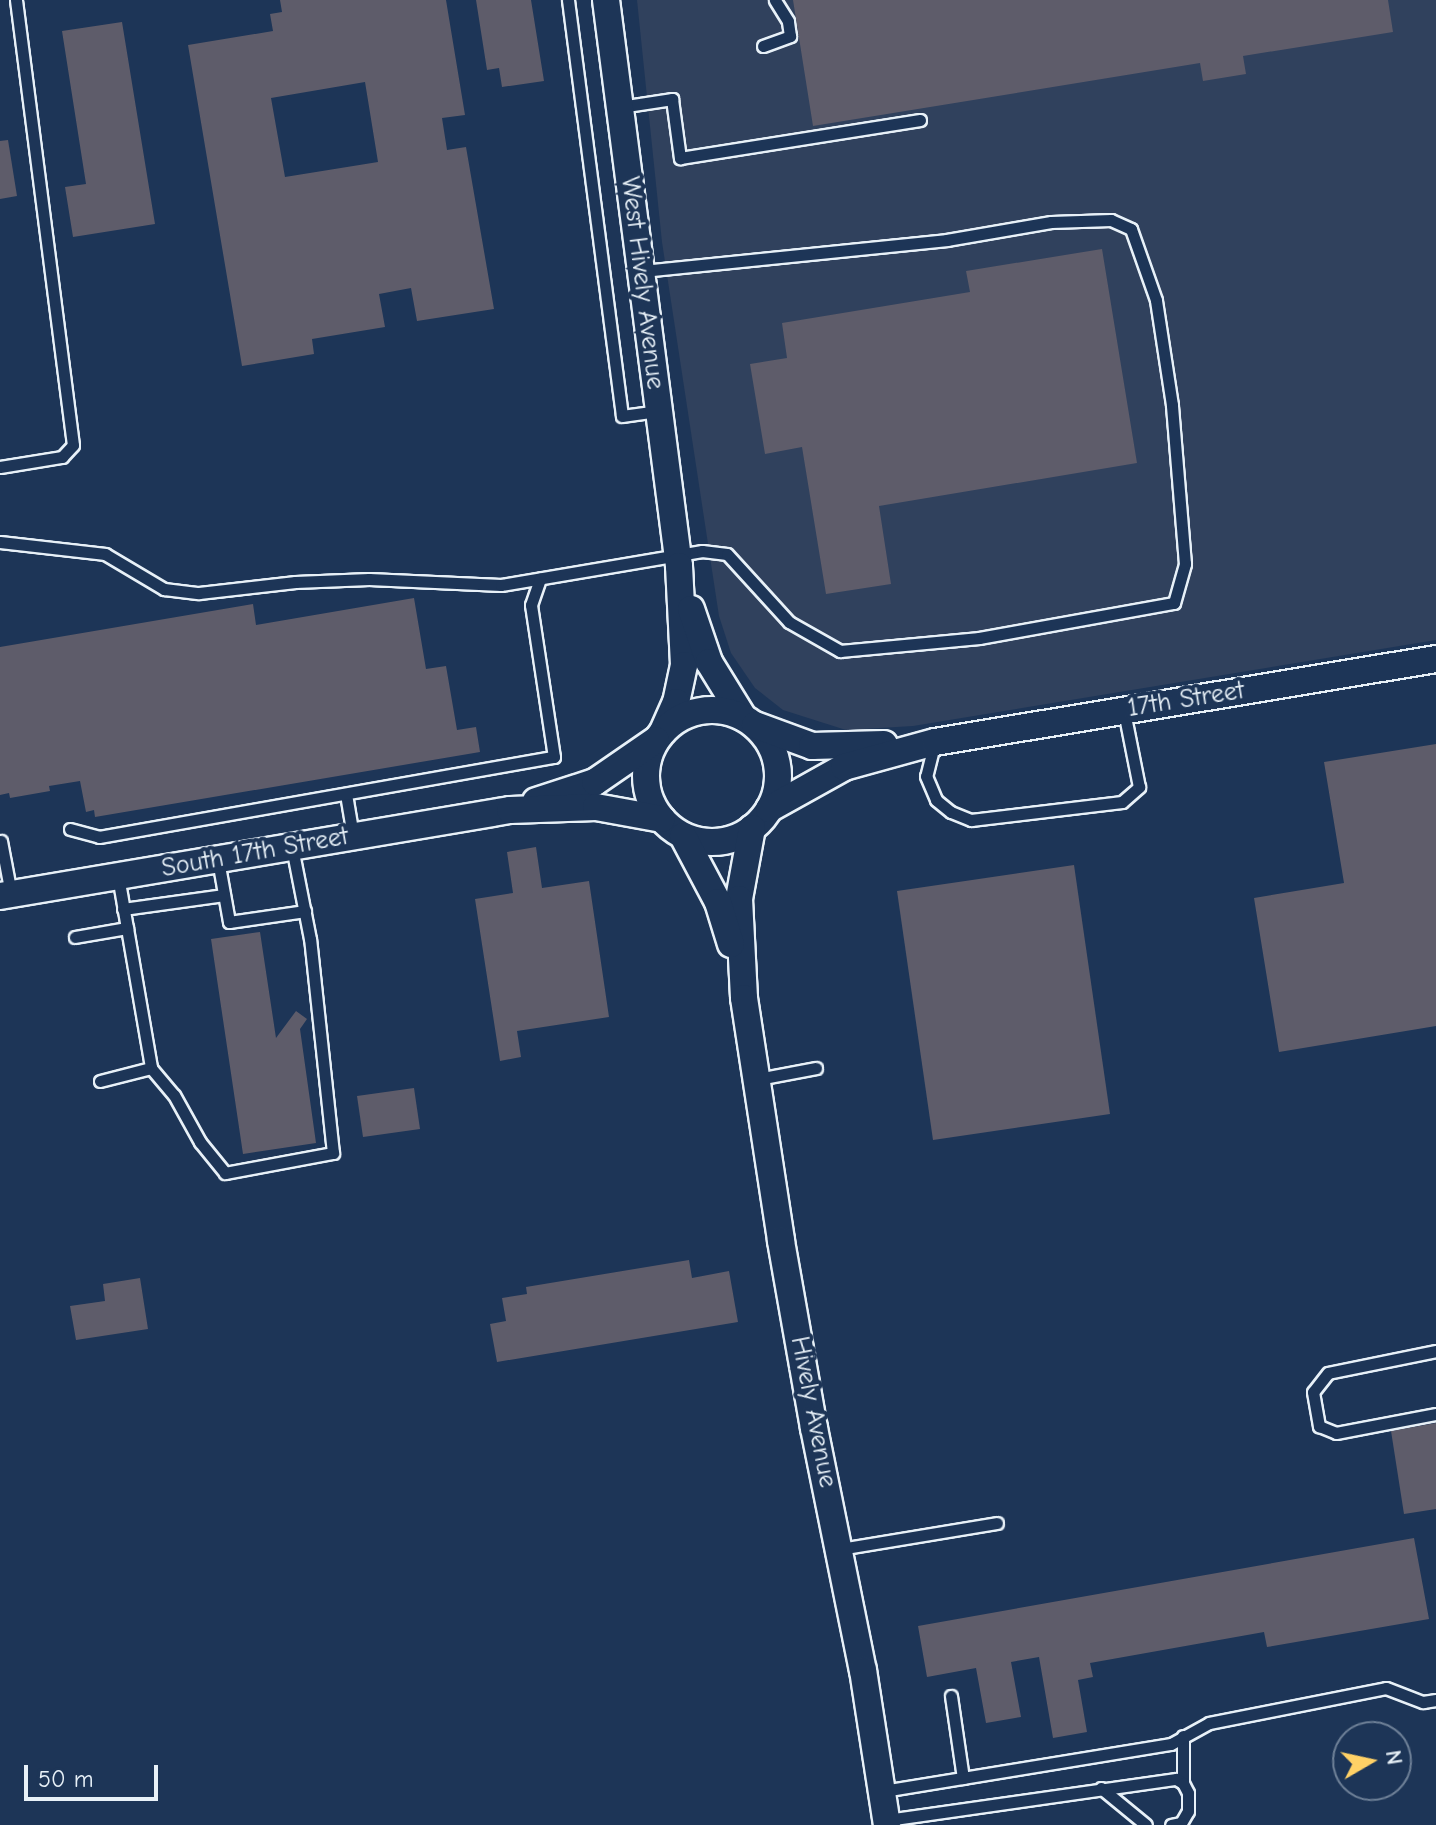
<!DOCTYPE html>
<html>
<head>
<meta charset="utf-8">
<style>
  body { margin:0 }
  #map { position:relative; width:1436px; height:1825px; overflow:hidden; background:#1d3557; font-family:"Comic Neue",sans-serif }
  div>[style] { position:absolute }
  .built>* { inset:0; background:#30415d }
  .building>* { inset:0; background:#5e5c6a }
  .roads { filter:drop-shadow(2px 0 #e8f1f8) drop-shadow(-2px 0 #e8f1f8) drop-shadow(0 2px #e8f1f8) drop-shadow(0 -2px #e8f1f8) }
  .service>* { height:11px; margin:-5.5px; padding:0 5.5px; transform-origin:5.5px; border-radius:5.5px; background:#1d3557 }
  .tertiary>* { height:26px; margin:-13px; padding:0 13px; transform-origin:13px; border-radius:13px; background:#1d3557 }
  .tertiary>.ring { margin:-13px; padding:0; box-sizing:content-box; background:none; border:26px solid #1d3557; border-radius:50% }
  span { translate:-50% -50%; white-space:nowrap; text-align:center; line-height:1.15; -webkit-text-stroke:8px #1d3557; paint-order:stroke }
  .street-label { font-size:26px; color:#e8f1f8 }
  .north { position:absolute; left:1332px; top:1721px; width:80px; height:80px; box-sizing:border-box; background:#1d3557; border:2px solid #6e8097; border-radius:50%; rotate:81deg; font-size:22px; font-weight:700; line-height:32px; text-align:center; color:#e8f1f8 }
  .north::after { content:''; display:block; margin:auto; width:28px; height:36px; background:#ffd166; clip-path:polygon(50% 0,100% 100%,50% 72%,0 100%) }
  .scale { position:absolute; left:24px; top:1765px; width:134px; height:36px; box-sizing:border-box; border:4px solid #e8f1f8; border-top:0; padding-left:10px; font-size:24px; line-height:28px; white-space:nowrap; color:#e8f1f8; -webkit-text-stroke:6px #1d3557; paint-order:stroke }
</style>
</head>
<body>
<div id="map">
  <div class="built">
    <div style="clip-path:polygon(637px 0,1436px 0,1436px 640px,913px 726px,846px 730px,783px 710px,755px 688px,731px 653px,719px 616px,662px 242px)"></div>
  </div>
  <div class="building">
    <div style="clip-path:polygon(evenodd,280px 0,446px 0,465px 115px,442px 118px,447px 150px,466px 147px,494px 309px,417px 321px,411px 288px,379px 294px,385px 327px,312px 339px,314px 354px,242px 366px,188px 45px,273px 31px,270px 14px,282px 12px,280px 0,365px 82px,378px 162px,285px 177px,271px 98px,365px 82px)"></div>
    <div style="clip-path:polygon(476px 0,531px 0,544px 81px,502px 87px,499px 68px,487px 70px)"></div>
    <div style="clip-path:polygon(793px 0,1388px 0,1393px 32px,1243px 56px,1246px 74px,1203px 81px,1200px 63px,813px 126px)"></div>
    <div style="clip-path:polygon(122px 22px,155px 224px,73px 237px,65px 187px,86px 184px,62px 31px)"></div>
    <div style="clip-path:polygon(8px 140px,17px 196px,0 199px,0 141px)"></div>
    <div style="clip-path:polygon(1102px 249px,1137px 463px,879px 506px,891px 584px,826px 594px,802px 447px,765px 454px,750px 364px,787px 358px,782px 323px,970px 292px,966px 271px)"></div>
    <div style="clip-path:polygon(414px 598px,426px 669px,446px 666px,457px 730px,476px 727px,480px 752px,95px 817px,94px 810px,86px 812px,80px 781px,49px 786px,50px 791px,10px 798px,9px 793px,0 795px,0 647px,253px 604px,256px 625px)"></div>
    <div style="clip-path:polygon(1436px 744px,1436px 1026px,1279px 1052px,1254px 898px,1344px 883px,1324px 762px)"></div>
    <div style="clip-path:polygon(536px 847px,542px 888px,589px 881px,609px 1017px,517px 1031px,521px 1057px,500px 1061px,475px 899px,513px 893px,507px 852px)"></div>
    <div style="clip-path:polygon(1074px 865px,1110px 1114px,933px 1140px,897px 891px)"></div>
    <div style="clip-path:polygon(260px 932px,276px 1038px,296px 1011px,307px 1019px,300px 1029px,316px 1143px,243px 1154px,211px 939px)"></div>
    <div style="clip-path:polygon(414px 1088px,420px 1129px,363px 1137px,357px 1096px)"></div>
    <div style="clip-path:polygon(689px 1260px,692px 1278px,729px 1271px,738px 1322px,497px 1362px,490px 1324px,506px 1321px,502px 1298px,527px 1294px,526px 1287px)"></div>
    <div style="clip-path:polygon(140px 1278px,148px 1329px,76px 1340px,70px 1306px,105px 1301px,103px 1284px)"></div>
    <div style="clip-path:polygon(1436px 1423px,1436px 1509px,1404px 1514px,1391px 1431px)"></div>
    <div style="clip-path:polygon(1414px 1538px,1429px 1619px,1267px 1647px,1264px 1632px,1090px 1663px,1093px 1677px,1078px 1680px,1087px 1732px,1053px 1738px,1039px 1657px,1011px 1662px,1021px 1717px,986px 1723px,976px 1668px,927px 1677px,918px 1626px)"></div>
  </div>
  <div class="roads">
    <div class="service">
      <div style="left:568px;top:0;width:419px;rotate:82.6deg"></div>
      <div style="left:622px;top:416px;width:37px;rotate:-8deg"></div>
      <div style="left:763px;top:46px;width:29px;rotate:-20deg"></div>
      <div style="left:790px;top:36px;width:15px;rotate:-98deg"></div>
      <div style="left:788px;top:21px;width:25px;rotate:-122deg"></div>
      <div style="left:620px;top:107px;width:53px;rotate:-8.7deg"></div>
      <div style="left:672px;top:99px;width:60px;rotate:82.3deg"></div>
      <div style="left:680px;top:158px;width:243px;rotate:-9deg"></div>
      <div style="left:0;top:467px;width:63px;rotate:-9.2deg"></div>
      <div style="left:62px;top:457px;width:16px;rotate:-47deg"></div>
      <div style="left:73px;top:445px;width:449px;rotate:-97.3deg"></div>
      <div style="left:0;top:542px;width:106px;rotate:6.5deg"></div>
      <div style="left:105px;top:554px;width:69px;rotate:30.7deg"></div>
      <div style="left:164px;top:589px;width:35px;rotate:7deg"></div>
      <div style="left:199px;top:593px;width:97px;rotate:-6.5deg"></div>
      <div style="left:295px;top:582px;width:74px;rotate:-2.3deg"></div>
      <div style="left:369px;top:579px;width:132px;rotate:2.6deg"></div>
      <div style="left:501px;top:585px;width:204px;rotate:-9.6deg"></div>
      <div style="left:702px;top:551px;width:25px;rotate:7deg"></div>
      <div style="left:727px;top:554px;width:92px;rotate:47.6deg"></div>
      <div style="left:789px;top:622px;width:59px;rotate:29.6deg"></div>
      <div style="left:840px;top:651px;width:140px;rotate:-5.3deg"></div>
      <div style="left:979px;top:638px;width:198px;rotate:-10.2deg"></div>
      <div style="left:1174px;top:603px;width:41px;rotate:-74.2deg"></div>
      <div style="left:1185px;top:564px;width:160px;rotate:-94.7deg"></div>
      <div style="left:1172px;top:405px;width:106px;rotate:-98.7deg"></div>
      <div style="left:1156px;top:300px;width:75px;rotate:-109.4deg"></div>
      <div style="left:1131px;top:229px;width:22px;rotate:-156deg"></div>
      <div style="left:1111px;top:220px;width:60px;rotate:178.1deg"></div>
      <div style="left:1051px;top:222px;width:106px;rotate:170.2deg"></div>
      <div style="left:947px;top:240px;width:308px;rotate:174.2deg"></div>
      <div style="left:934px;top:745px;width:32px;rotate:104deg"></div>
      <div style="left:926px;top:776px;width:26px;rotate:67deg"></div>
      <div style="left:936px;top:800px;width:19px;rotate:39deg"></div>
      <div style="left:951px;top:812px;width:22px;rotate:22deg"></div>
      <div style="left:971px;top:820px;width:152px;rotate:-6.8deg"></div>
      <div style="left:1122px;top:802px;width:23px;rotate:-41deg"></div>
      <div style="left:1139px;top:787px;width:77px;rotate:-101.2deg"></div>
      <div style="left:346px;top:794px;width:43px;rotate:80.5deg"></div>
      <div style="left:70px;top:829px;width:30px;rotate:15deg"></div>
      <div style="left:99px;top:837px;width:462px;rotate:-10deg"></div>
      <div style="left:554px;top:757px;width:154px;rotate:-98.6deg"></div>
      <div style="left:531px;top:605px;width:28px;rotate:-71deg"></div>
      <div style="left:1px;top:841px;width:54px;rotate:79.3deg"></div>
      <div style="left:218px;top:860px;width:63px;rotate:79.9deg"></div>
      <div style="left:229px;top:922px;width:77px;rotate:-8.2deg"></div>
      <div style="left:118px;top:876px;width:195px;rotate:80.2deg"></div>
      <div style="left:151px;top:1068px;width:35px;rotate:50deg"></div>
      <div style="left:174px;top:1095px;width:54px;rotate:61deg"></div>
      <div style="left:200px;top:1142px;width:40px;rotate:51deg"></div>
      <div style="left:225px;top:1173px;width:110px;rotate:-10.5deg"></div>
      <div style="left:333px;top:1153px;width:215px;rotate:-96.1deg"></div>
      <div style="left:310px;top:939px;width:94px;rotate:-101.1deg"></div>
      <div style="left:123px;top:909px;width:102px;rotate:-7.9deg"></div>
      <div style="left:75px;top:937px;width:53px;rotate:-9.8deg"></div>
      <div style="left:758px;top:1079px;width:59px;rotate:-10.7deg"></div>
      <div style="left:100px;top:1081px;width:53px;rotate:-14.3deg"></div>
      <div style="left:1436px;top:1351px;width:110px;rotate:168.5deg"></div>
      <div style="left:1328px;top:1373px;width:24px;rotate:128deg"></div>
      <div style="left:1313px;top:1392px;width:35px;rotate:80deg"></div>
      <div style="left:1319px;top:1426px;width:18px;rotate:22deg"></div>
      <div style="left:1336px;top:1433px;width:102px;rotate:-10.8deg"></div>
      <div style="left:840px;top:1549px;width:159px;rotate:-9.4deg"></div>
      <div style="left:951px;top:1696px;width:83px;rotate:81.7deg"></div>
      <div style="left:1183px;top:1783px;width:47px;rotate:-90deg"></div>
      <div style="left:1101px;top:1788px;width:58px;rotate:39.4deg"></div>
      <div style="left:883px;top:1791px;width:292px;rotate:-9.3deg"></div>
      <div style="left:1171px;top:1744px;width:43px;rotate:-28.9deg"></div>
      <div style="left:1209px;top:1723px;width:180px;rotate:-11.2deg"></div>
      <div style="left:1386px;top:1688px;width:40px;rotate:21deg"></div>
      <div style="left:1423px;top:1702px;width:13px;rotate:-9deg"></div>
      <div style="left:887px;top:1820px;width:292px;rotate:-8.1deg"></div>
      <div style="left:1176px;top:1779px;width:8px;rotate:30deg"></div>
      <div style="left:1183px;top:1783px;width:11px;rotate:63deg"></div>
      <div style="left:1188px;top:1793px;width:18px;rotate:90deg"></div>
      <div style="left:1188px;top:1811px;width:14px;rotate:120deg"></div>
      <div style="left:1181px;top:1823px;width:10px;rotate:169deg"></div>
    </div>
    <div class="tertiary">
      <div style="left:606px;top:0;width:571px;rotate:82.65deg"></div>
      <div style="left:679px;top:566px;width:99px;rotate:87.1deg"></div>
      <div style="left:684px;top:665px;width:38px;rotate:102deg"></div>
      <div style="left:676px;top:702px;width:32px;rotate:114deg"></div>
      <div style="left:691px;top:609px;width:56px;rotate:71.2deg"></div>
      <div style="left:709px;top:662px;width:65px;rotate:58.3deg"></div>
      <div class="ring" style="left:646px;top:710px;width:106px;height:106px"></div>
      <div style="left:755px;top:725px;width:61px;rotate:20.2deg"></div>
      <div style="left:812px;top:746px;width:72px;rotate:-1.6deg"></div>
      <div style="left:536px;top:801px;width:62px;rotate:-17.9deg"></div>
      <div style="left:595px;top:782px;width:74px;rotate:-34.5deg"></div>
      <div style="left:769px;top:809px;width:86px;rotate:-29.2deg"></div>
      <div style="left:844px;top:767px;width:94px;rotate:-15.4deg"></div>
      <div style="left:935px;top:742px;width:508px;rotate:-9.41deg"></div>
      <div style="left:752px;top:828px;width:72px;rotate:100.4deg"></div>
      <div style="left:739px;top:899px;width:99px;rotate:87.1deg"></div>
      <div style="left:744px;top:998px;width:246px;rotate:81.3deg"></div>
      <div style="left:781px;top:1241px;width:190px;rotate:80deg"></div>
      <div style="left:814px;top:1428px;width:247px;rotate:78.6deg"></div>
      <div style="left:863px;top:1670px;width:157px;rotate:81.2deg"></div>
      <div style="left:683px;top:836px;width:75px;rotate:62.1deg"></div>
      <div style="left:718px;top:902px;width:44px;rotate:72.8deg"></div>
      <div style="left:0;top:896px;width:517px;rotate:-9.57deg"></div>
      <div style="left:510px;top:810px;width:86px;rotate:-2deg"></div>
      <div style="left:596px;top:807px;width:67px;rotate:10.3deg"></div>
    </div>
  </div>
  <div class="street-label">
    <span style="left:642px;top:283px;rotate:83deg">West Hively Avenue</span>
    <span style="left:1186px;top:700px;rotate:-9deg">17th Street</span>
    <span style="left:255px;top:853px;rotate:-10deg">South 17th Street</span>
    <span style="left:813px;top:1412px;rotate:79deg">Hively Avenue</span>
  </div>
  <div class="north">N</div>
  <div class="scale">50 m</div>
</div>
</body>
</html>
